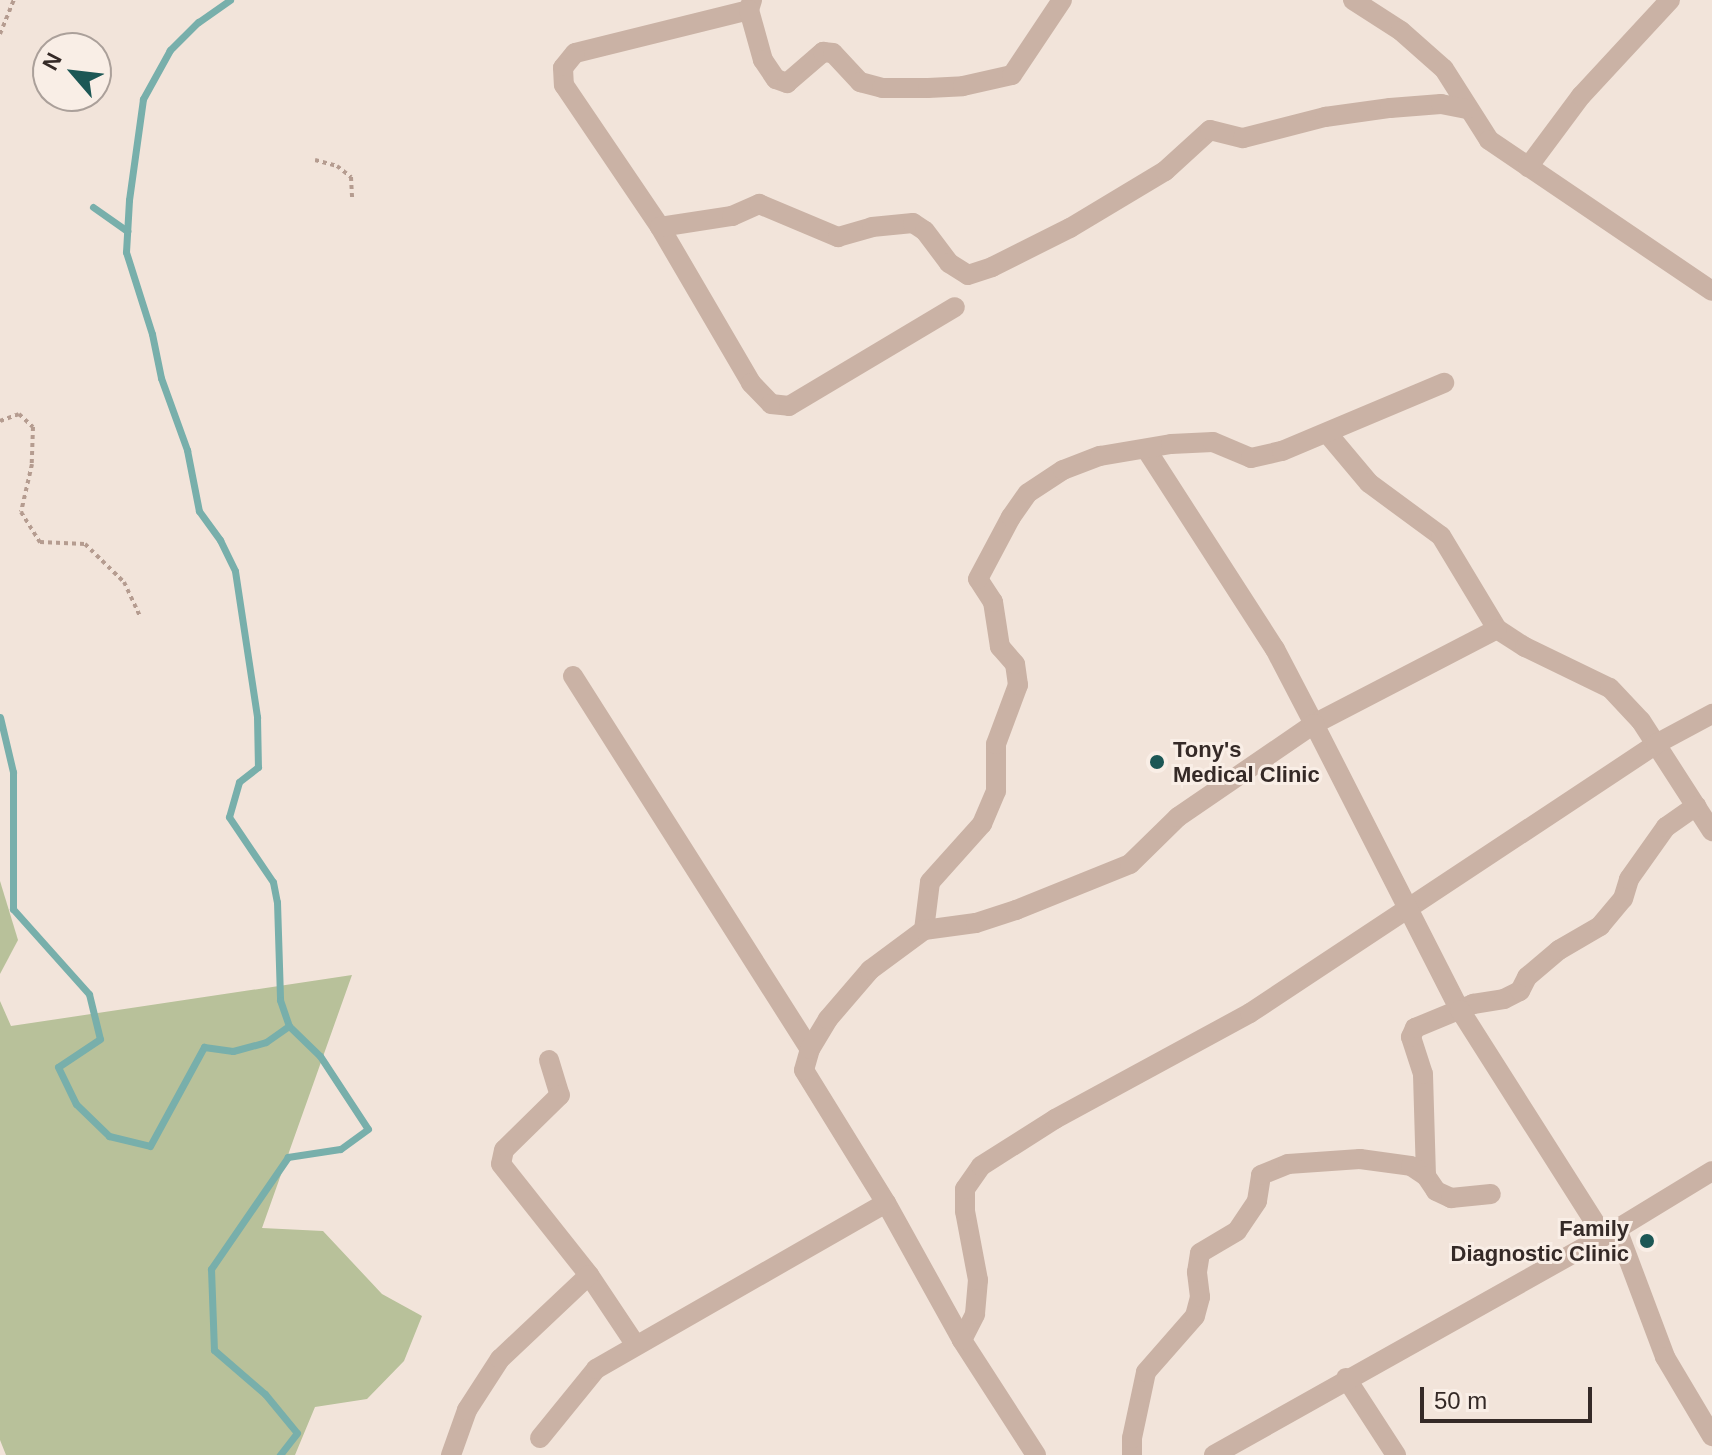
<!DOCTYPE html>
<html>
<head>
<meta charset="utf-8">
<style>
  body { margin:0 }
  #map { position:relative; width:1712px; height:1455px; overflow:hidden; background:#f2e4da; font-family:Helvetica,sans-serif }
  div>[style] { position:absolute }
  .green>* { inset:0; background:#b8c19a }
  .stream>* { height:7px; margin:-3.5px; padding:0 3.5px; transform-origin:3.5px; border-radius:3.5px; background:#78afab }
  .path>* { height:4px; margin-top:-2px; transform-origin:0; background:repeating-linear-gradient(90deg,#b59c90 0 4px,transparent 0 8px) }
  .minor>* { height:20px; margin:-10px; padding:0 10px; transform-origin:10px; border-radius:10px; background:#cab2a5 }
  .dots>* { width:22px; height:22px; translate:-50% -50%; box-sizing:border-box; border:4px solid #f9eee6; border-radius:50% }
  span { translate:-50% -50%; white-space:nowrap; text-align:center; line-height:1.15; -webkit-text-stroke:6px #f9eee6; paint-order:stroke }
  .poi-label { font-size:22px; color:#352a27; font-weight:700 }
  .left { translate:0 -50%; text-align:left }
  .right { translate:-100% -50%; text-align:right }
  .north { position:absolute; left:32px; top:32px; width:80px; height:80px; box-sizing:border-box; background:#f9eee6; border:2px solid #aba09a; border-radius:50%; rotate:298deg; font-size:22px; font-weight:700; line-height:32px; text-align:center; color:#352a27 }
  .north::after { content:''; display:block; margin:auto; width:28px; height:36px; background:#1c5755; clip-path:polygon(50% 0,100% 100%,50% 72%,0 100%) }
  .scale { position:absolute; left:1420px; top:1387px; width:172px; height:36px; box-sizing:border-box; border:4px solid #352a27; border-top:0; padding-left:10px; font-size:24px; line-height:28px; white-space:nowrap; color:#352a27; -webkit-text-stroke:6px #f9eee6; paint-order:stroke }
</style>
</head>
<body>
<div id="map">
  <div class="green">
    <div style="clip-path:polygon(0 881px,18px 940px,0 974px)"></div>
    <div style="clip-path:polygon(352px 975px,262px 1228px,323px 1231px,382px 1294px,422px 1316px,404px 1361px,367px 1399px,315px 1407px,295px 1455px,6px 1455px,0 1440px,0 1001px,11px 1026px)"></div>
  </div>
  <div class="stream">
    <div style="left:230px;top:0;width:39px;rotate:145deg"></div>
    <div style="left:198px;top:22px;width:40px;rotate:135deg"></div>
    <div style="left:170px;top:50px;width:56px;rotate:118.9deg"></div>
    <div style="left:143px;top:99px;width:102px;rotate:97.9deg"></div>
    <div style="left:129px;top:200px;width:52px;rotate:93.3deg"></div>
    <div style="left:126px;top:252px;width:86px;rotate:72.4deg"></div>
    <div style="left:152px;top:334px;width:45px;rotate:78.4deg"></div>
    <div style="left:161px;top:378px;width:77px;rotate:70.1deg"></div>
    <div style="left:187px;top:450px;width:62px;rotate:78.9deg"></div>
    <div style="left:199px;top:511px;width:36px;rotate:54deg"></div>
    <div style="left:220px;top:540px;width:34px;rotate:64deg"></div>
    <div style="left:235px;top:571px;width:148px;rotate:81.4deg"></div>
    <div style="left:257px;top:717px;width:50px;rotate:88.9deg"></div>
    <div style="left:258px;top:767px;width:24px;rotate:142deg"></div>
    <div style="left:239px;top:782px;width:36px;rotate:106deg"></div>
    <div style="left:229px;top:817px;width:78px;rotate:55.9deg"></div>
    <div style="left:273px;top:882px;width:20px;rotate:79deg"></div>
    <div style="left:277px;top:902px;width:98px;rotate:88.2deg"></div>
    <div style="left:280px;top:1000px;width:28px;rotate:71deg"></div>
    <div style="left:289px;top:1026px;width:43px;rotate:44.1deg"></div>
    <div style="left:320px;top:1056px;width:87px;rotate:56.7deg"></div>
    <div style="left:368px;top:1129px;width:34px;rotate:144deg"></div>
    <div style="left:340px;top:1149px;width:53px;rotate:171.3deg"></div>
    <div style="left:288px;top:1157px;width:136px;rotate:124.5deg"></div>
    <div style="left:211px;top:1269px;width:81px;rotate:87.9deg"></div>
    <div style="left:214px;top:1350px;width:67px;rotate:40.8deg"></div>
    <div style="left:265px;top:1394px;width:50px;rotate:50.6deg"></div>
    <div style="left:297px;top:1433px;width:28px;rotate:128deg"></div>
    <div style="left:93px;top:207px;width:42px;rotate:35.2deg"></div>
    <div style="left:0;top:717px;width:57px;rotate:76.7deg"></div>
    <div style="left:13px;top:772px;width:137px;rotate:90deg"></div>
    <div style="left:13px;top:909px;width:114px;rotate:48.2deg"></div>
    <div style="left:89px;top:994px;width:46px;rotate:76.3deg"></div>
    <div style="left:100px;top:1039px;width:50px;rotate:146.3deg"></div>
    <div style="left:58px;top:1067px;width:41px;rotate:64.1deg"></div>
    <div style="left:76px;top:1104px;width:46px;rotate:44.1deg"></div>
    <div style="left:109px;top:1136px;width:42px;rotate:13.7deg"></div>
    <div style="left:150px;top:1146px;width:113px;rotate:-61.4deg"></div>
    <div style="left:204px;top:1047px;width:29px;rotate:8deg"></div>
    <div style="left:233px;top:1051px;width:34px;rotate:-15deg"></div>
    <div style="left:266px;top:1042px;width:28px;rotate:-35deg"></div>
  </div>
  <div class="path">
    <div style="left:0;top:34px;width:37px;rotate:-68deg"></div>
    <div style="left:315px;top:160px;width:23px;rotate:15deg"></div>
    <div style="left:337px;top:166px;width:18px;rotate:38deg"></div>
    <div style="left:351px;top:177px;width:22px;rotate:87deg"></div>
    <div style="left:0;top:421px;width:20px;rotate:-20deg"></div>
    <div style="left:19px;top:414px;width:19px;rotate:43deg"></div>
    <div style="left:33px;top:427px;width:37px;rotate:92deg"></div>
    <div style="left:32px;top:464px;width:49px;rotate:102.9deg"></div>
    <div style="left:21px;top:512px;width:36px;rotate:58deg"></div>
    <div style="left:40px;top:542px;width:45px;rotate:2.5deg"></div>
    <div style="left:85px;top:544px;width:54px;rotate:44.3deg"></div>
    <div style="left:124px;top:582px;width:38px;rotate:65deg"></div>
  </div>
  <div class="minor">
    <div style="left:752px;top:0;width:10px;rotate:107deg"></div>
    <div style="left:749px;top:10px;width:179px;rotate:166.1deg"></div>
    <div style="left:575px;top:53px;width:19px;rotate:129deg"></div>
    <div style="left:563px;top:68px;width:17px;rotate:87deg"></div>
    <div style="left:564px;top:85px;width:171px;rotate:55.9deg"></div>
    <div style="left:660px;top:227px;width:181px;rotate:59.7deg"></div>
    <div style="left:751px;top:383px;width:29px;rotate:46deg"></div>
    <div style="left:771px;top:404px;width:18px;rotate:6deg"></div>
    <div style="left:789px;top:406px;width:193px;rotate:-30.8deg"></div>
    <div style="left:1353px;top:0;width:57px;rotate:32.9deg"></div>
    <div style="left:1401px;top:31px;width:57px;rotate:41.5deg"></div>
    <div style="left:1444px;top:69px;width:84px;rotate:57.6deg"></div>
    <div style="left:1489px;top:140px;width:269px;rotate:34.1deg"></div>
    <div style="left:749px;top:10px;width:52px;rotate:74.4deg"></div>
    <div style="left:763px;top:60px;width:23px;rotate:56deg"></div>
    <div style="left:776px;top:79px;width:12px;rotate:20deg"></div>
    <div style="left:787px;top:83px;width:48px;rotate:-40.7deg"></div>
    <div style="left:823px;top:52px;width:10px;rotate:6deg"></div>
    <div style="left:833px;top:53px;width:40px;rotate:47deg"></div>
    <div style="left:860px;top:82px;width:23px;rotate:15deg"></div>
    <div style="left:882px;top:88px;width:46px"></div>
    <div style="left:928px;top:88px;width:35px;rotate:-3deg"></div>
    <div style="left:963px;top:86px;width:50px;rotate:-12.7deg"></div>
    <div style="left:1012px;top:75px;width:90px;rotate:-56.3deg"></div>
    <div style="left:1528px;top:167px;width:89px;rotate:-53.3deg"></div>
    <div style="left:1581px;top:96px;width:131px;rotate:-47.2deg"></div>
    <div style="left:660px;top:227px;width:73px;rotate:-8.7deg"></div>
    <div style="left:732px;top:216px;width:30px;rotate:-24deg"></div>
    <div style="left:759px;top:204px;width:86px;rotate:22.7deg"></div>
    <div style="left:838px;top:237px;width:35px;rotate:-16deg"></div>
    <div style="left:872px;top:227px;width:41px;rotate:-5.6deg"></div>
    <div style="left:913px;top:223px;width:14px;rotate:34deg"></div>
    <div style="left:925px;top:231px;width:40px;rotate:53deg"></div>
    <div style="left:949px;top:263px;width:22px;rotate:32deg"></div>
    <div style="left:968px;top:275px;width:25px;rotate:-18deg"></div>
    <div style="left:992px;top:267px;width:87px;rotate:-26.6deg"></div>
    <div style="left:1070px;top:228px;width:111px;rotate:-31deg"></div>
    <div style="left:1165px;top:171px;width:61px;rotate:-42.3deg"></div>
    <div style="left:1210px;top:130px;width:34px;rotate:14deg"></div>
    <div style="left:1243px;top:138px;width:85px;rotate:-14.4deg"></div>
    <div style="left:1325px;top:117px;width:66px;rotate:-7.9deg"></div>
    <div style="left:1390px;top:108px;width:51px;rotate:-4.5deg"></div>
    <div style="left:1441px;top:104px;width:26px;rotate:11deg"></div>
    <div style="left:1327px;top:433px;width:65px;rotate:50deg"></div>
    <div style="left:1369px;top:483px;width:89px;rotate:36.4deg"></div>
    <div style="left:1441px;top:536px;width:109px;rotate:58.9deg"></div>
    <div style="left:1497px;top:629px;width:33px;rotate:33deg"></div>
    <div style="left:1525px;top:647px;width:94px;rotate:25.8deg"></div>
    <div style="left:1610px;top:688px;width:45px;rotate:46.8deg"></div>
    <div style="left:1641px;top:721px;width:131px;rotate:57.2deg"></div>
    <div style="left:1146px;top:449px;width:238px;rotate:57.2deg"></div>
    <div style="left:1275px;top:649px;width:85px;rotate:62.5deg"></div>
    <div style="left:1314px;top:724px;width:206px;rotate:-27.4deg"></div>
    <div style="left:573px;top:676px;width:442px;rotate:57.6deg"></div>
    <div style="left:924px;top:930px;width:48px;rotate:-82.9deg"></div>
    <div style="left:930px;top:882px;width:78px;rotate:-48.1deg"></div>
    <div style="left:982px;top:824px;width:36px;rotate:-67deg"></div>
    <div style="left:996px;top:791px;width:47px;rotate:-90deg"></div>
    <div style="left:996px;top:744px;width:63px;rotate:-69.6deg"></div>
    <div style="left:1018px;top:685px;width:21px;rotate:-98deg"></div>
    <div style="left:1015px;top:664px;width:23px;rotate:-131deg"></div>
    <div style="left:1000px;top:647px;width:46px;rotate:-98.8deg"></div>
    <div style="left:993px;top:602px;width:27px;rotate:-123deg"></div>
    <div style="left:978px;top:579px;width:70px;rotate:-62deg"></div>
    <div style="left:1011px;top:517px;width:29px;rotate:-55deg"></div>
    <div style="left:1028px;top:493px;width:42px;rotate:-33.3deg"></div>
    <div style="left:1063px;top:470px;width:40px;rotate:-21deg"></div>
    <div style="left:1100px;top:456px;width:72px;rotate:-9.6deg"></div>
    <div style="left:1171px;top:444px;width:42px;rotate:-2.7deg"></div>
    <div style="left:1213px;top:442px;width:41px;rotate:22.8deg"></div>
    <div style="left:1251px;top:458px;width:32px;rotate:-13deg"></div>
    <div style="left:1282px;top:451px;width:176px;rotate:-22.8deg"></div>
    <div style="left:549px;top:1060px;width:37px;rotate:73deg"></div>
    <div style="left:560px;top:1095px;width:78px;rotate:135.5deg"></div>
    <div style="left:504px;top:1150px;width:14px;rotate:102deg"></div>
    <div style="left:501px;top:1164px;width:142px;rotate:51.6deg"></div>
    <div style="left:589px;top:1275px;width:83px;rotate:56.3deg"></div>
    <div style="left:1426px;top:1176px;width:102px;rotate:-91.7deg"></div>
    <div style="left:1423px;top:1074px;width:39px;rotate:-108deg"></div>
    <div style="left:1411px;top:1037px;width:10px;rotate:-66deg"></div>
    <div style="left:1415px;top:1028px;width:63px;rotate:-22.5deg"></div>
    <div style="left:1473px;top:1004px;width:31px;rotate:-9deg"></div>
    <div style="left:1504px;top:999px;width:18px;rotate:-27deg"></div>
    <div style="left:1520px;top:991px;width:16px;rotate:-63deg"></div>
    <div style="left:1527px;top:977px;width:42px;rotate:-40.2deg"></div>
    <div style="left:1559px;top:950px;width:48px;rotate:-30.3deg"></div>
    <div style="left:1600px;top:926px;width:35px;rotate:-50deg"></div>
    <div style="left:1623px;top:899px;width:21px;rotate:-73deg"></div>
    <div style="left:1629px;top:879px;width:64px;rotate:-54.6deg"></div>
    <div style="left:1666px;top:827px;width:37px;rotate:-35deg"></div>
    <div style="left:1617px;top:1229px;width:137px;rotate:69.4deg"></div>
    <div style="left:1665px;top:1357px;width:92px;rotate:59.3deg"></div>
    <div style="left:962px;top:1340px;width:29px;rotate:-63deg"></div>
    <div style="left:975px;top:1314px;width:34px;rotate:-85deg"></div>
    <div style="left:978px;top:1280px;width:70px;rotate:-100.7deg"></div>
    <div style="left:965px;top:1211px;width:22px;rotate:-90deg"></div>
    <div style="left:965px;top:1189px;width:28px;rotate:-55deg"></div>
    <div style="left:981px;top:1166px;width:88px;rotate:-32.4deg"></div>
    <div style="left:1055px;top:1119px;width:222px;rotate:-28.5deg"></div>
    <div style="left:1250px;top:1013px;width:487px;rotate:-33.5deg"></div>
    <div style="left:1656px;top:744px;width:64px;rotate:-28.2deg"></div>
    <div style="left:1346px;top:1378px;width:92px;rotate:57deg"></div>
    <div style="left:540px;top:1438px;width:89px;rotate:-50.9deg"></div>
    <div style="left:596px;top:1369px;width:334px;rotate:-29.8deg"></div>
    <div style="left:451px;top:1455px;width:48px;rotate:-70.4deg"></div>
    <div style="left:467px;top:1410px;width:61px;rotate:-57.1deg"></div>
    <div style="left:500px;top:1359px;width:122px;rotate:-43.3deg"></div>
    <div style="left:1036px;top:1455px;width:137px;rotate:-122.8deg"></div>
    <div style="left:962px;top:1340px;width:157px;rotate:-119deg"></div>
    <div style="left:886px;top:1203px;width:156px;rotate:-121.7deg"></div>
    <div style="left:804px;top:1070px;width:22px;rotate:-74deg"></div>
    <div style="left:810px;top:1049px;width:35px;rotate:-59deg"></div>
    <div style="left:828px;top:1019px;width:65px;rotate:-49.4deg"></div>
    <div style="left:870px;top:970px;width:67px;rotate:-36.5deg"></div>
    <div style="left:924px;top:930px;width:52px;rotate:-7.7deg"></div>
    <div style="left:976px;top:923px;width:42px;rotate:-18deg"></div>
    <div style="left:1016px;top:910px;width:123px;rotate:-22deg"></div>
    <div style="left:1130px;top:864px;width:67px;rotate:-44.4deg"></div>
    <div style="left:1178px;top:817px;width:165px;rotate:-34.4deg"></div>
    <div style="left:1314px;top:724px;width:321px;rotate:63deg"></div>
    <div style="left:1460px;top:1010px;width:267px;rotate:57.6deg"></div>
    <div style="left:1132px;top:1455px;width:17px;rotate:-90deg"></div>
    <div style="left:1132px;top:1438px;width:67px;rotate:-78deg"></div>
    <div style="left:1146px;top:1372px;width:74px;rotate:-48.8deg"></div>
    <div style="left:1195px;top:1316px;width:20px;rotate:-75deg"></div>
    <div style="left:1200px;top:1297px;width:25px;rotate:-97deg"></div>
    <div style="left:1197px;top:1272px;width:19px;rotate:-81deg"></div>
    <div style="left:1200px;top:1253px;width:43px;rotate:-30.7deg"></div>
    <div style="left:1237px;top:1231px;width:36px;rotate:-56deg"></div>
    <div style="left:1257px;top:1201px;width:26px;rotate:-81deg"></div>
    <div style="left:1261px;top:1175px;width:29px;rotate:-22deg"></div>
    <div style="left:1288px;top:1164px;width:72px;rotate:-4deg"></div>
    <div style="left:1360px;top:1159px;width:51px;rotate:7.8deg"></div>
    <div style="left:1411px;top:1166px;width:18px;rotate:34deg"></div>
    <div style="left:1426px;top:1176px;width:18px;rotate:56deg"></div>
    <div style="left:1436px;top:1191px;width:17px;rotate:25deg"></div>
    <div style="left:1451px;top:1198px;width:40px;rotate:-5.7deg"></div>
    <div style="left:1214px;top:1455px;width:462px;rotate:-29.3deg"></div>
    <div style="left:1617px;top:1229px;width:111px;rotate:-31.4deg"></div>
  </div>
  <div class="dots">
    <div style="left:1157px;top:762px;background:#1c5755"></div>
    <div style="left:1647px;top:1241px;background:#1c5755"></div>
  </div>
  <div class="poi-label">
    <span class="left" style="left:1173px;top:762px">Tony's<br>Medical Clinic</span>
    <span class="right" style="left:1629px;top:1241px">Family<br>Diagnostic Clinic</span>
  </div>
  <div class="north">N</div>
  <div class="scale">50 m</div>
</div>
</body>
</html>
